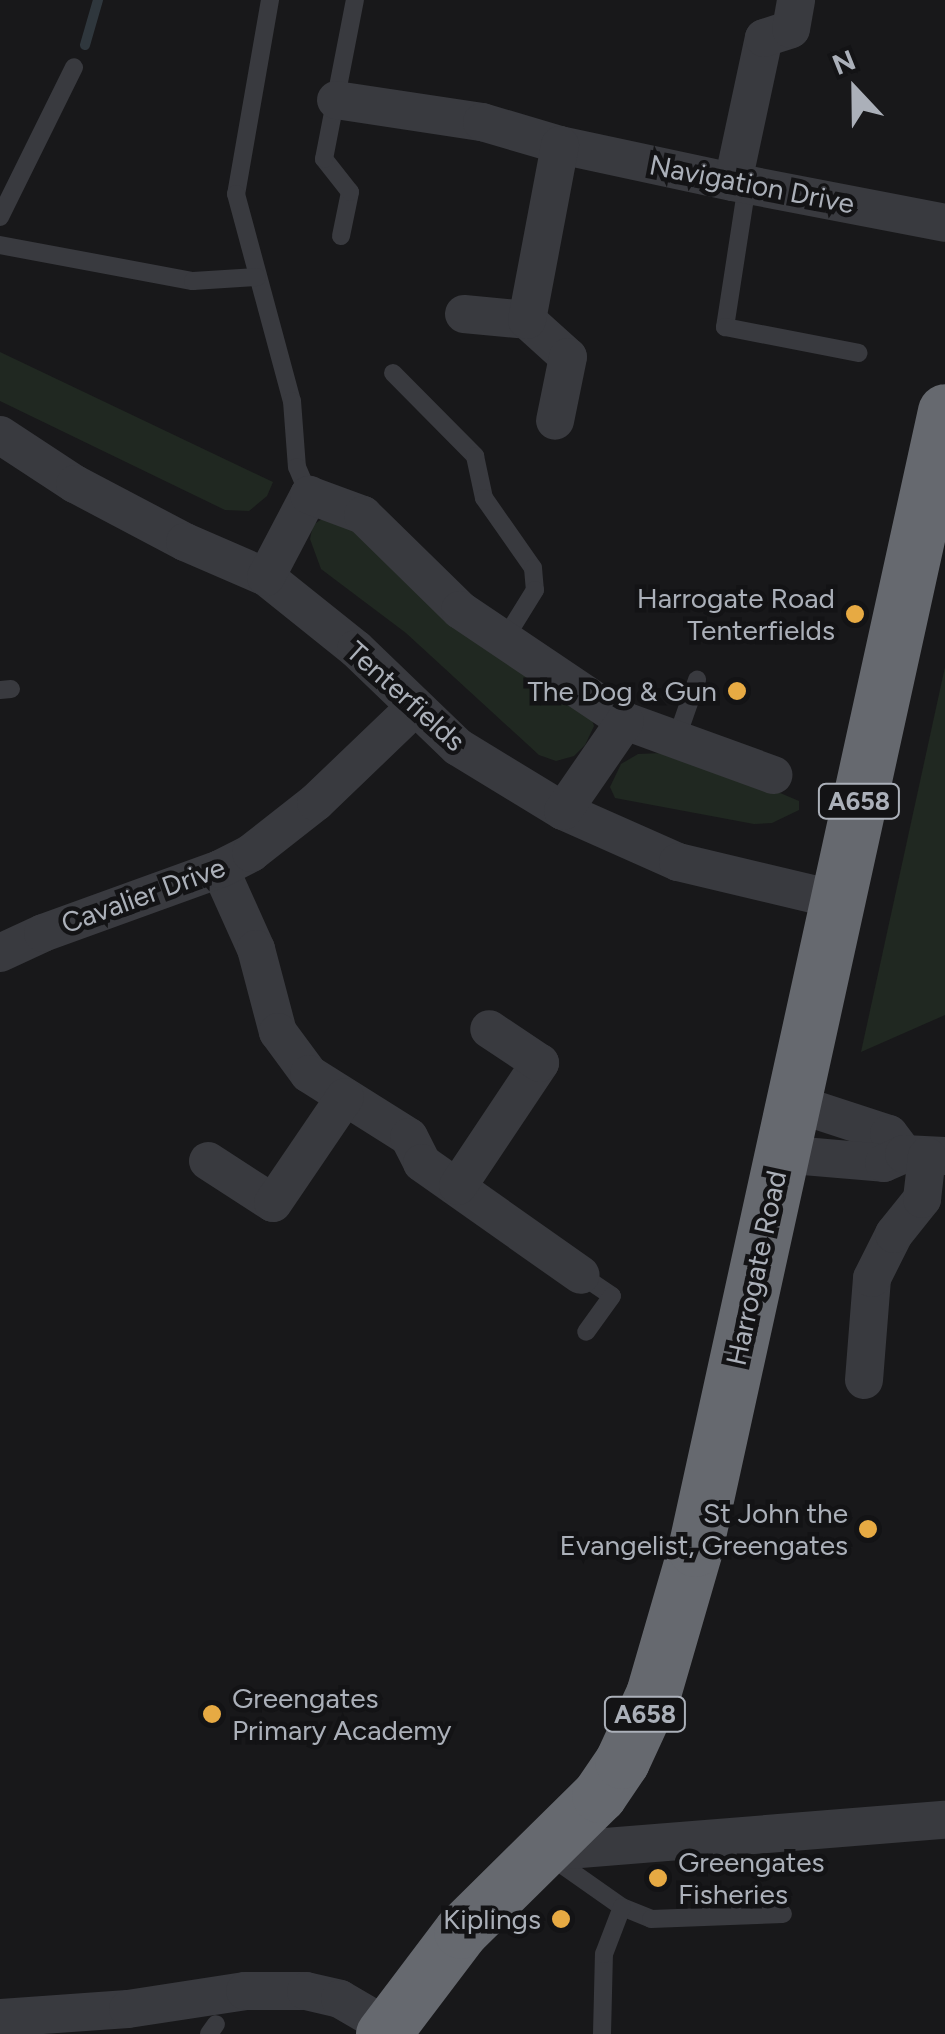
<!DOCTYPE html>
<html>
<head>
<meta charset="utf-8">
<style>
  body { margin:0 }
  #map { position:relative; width:945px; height:2034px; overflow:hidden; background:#18181a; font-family:Figtree,sans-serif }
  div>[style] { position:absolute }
  .green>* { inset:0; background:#202821 }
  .stream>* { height:10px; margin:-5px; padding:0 5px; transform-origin:5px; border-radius:5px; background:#2f373d }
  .lane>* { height:18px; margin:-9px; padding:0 9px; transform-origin:9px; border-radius:9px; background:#393a3f }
  .street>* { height:38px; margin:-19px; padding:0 19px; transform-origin:19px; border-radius:19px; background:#393a3f }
  .highway>* { height:55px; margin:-27.5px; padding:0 27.5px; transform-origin:27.5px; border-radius:27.5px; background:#66696f }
  .dots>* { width:28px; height:28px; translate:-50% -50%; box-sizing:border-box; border:5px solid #131315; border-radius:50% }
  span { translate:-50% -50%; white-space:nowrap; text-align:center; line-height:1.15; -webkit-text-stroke:9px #131315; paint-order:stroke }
  .shield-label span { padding:2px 8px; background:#131315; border:2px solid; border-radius:8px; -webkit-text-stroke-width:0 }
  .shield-label { font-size:25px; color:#abb0b9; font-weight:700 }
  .street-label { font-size:28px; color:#abb0b9 }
  .poi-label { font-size:28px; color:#abb0b9 }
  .right { translate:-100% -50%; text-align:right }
  .left { translate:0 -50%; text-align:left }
  .north { position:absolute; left:805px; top:40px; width:100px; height:100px; -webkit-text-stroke:8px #131315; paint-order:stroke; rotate:338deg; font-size:28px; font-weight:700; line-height:40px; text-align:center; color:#abb0b9 }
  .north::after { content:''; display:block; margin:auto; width:35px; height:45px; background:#abb0b9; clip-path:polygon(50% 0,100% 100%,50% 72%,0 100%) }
</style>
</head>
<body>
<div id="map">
  <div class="green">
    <div style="clip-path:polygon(0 352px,273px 482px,267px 496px,249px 511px,225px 510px,0 401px)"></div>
    <div style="clip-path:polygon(322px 519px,346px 522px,590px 715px,594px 726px,585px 745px,574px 756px,556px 761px,539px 755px,406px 633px,321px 569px,310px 539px,313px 525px)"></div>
    <div style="clip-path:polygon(945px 667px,945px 1015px,861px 1052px)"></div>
    <div style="clip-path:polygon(662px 753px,698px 758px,799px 801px,799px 810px,772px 823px,754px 824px,615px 798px,610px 787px,621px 764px,638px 754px)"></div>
  </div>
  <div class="stream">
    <div style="left:85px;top:45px;width:47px;rotate:-73.9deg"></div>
  </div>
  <div class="lane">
    <div style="left:270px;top:0;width:197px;rotate:99.9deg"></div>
    <div style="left:236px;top:194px;width:214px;rotate:74.9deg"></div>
    <div style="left:292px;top:401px;width:66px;rotate:85.7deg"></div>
    <div style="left:297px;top:467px;width:30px;rotate:67deg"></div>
    <div style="left:747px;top:185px;width:144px;rotate:98.8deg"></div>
    <div style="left:725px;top:327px;width:136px;rotate:11deg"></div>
    <div style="left:0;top:217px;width:167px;rotate:-63.7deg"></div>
    <div style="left:341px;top:236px;width:45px;rotate:-78.4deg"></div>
    <div style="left:350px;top:192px;width:42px;rotate:-128.2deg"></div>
    <div style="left:324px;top:159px;width:162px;rotate:-79deg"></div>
    <div style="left:0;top:245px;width:196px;rotate:10.6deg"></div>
    <div style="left:193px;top:281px;width:64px;rotate:-3.6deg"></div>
    <div style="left:393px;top:373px;width:117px;rotate:45.3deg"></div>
    <div style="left:475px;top:456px;width:43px;rotate:77.9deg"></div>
    <div style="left:484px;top:498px;width:85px;rotate:55deg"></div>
    <div style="left:533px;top:568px;width:22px;rotate:85deg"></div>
    <div style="left:535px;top:590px;width:59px;rotate:121.8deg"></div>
    <div style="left:0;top:690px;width:11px;rotate:-5deg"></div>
    <div style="left:676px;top:740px;width:64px;rotate:-70.7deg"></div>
    <div style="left:581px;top:1275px;width:37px;rotate:34deg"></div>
    <div style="left:612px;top:1296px;width:44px;rotate:125.8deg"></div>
    <div style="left:548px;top:1855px;width:90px;rotate:35.1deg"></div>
    <div style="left:622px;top:1907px;width:31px;rotate:22deg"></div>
    <div style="left:651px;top:1919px;width:132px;rotate:-2.2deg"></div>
    <div style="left:209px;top:2034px;width:12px;rotate:-55deg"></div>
    <div style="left:602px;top:2034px;width:80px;rotate:-88.6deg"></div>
    <div style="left:604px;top:1954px;width:50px;rotate:-69deg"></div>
  </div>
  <div class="street">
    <div style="left:336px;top:100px;width:148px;rotate:8.6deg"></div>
    <div style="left:482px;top:122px;width:81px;rotate:16.4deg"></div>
    <div style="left:560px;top:145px;width:177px;rotate:12.1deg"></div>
    <div style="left:733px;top:182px;width:216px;rotate:10.9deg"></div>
    <div style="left:733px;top:182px;width:147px;rotate:-77.9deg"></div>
    <div style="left:764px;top:38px;width:28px;rotate:-18deg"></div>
    <div style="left:791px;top:29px;width:29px;rotate:-80deg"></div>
    <div style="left:464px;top:314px;width:63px;rotate:5.4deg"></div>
    <div style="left:527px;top:320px;width:55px;rotate:42.1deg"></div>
    <div style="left:568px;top:357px;width:65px;rotate:101.5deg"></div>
    <div style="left:527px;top:320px;width:178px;rotate:-79.3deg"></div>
    <div style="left:0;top:435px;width:90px;rotate:33.2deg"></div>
    <div style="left:75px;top:484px;width:124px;rotate:27.8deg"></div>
    <div style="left:185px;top:542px;width:88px;rotate:23.4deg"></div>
    <div style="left:266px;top:577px;width:115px;rotate:38.7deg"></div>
    <div style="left:356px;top:649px;width:141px;rotate:43.9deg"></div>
    <div style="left:458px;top:747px;width:123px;rotate:31.4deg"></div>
    <div style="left:563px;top:811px;width:126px;rotate:23.9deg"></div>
    <div style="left:678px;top:862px;width:163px;rotate:13.4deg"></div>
    <div style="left:266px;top:577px;width:93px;rotate:-62.3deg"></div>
    <div style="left:309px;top:495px;width:58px;rotate:20.3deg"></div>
    <div style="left:363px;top:515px;width:136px;rotate:44.4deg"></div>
    <div style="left:460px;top:610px;width:199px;rotate:33.9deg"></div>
    <div style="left:625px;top:721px;width:158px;rotate:20deg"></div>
    <div style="left:563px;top:811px;width:109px;rotate:-55.4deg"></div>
    <div style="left:220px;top:869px;width:88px;rotate:65.8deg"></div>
    <div style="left:256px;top:949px;width:86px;rotate:75.2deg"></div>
    <div style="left:278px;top:1032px;width:52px;rotate:53.6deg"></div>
    <div style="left:309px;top:1074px;width:118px;rotate:32.2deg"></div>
    <div style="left:409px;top:1137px;width:29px;rotate:63deg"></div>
    <div style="left:422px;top:1163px;width:194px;rotate:35.2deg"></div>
    <div style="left:0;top:953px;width:47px;rotate:-24.9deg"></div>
    <div style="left:43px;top:933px;width:188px;rotate:-19.9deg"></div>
    <div style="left:220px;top:869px;width:35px;rotate:-27deg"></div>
    <div style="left:251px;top:853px;width:83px;rotate:-38.1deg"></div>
    <div style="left:316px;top:802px;width:136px;rotate:-43.8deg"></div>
    <div style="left:791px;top:1102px;width:103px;rotate:18.1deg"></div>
    <div style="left:889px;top:1134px;width:25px;rotate:53deg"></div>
    <div style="left:780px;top:1154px;width:104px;rotate:4.9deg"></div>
    <div style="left:884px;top:1163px;width:22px;rotate:-24deg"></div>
    <div style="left:904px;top:1154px;width:41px;rotate:2.8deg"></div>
    <div style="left:208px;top:1161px;width:77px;rotate:32.9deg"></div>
    <div style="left:273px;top:1203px;width:128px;rotate:-55.8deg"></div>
    <div style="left:458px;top:1186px;width:148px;rotate:-56.3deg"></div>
    <div style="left:540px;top:1063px;width:61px;rotate:-146.3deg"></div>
    <div style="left:864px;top:1380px;width:102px;rotate:-85.5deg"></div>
    <div style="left:872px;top:1278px;width:49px;rotate:-63.4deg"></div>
    <div style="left:894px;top:1234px;width:45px;rotate:-51.3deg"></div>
    <div style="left:922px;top:1199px;width:43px;rotate:-83.4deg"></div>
    <div style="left:543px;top:1852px;width:403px;rotate:-4.6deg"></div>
    <div style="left:0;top:2018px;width:128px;rotate:-4deg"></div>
    <div style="left:128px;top:2009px;width:118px;rotate:-8.7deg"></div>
    <div style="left:245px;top:1991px;width:61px"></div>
    <div style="left:306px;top:1991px;width:35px;rotate:13deg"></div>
    <div style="left:340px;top:1999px;width:56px;rotate:30.3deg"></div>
  </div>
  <div class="highway">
    <div style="left:383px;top:2034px;width:129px;rotate:-52.9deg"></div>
    <div style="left:461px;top:1931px;width:194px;rotate:-44.6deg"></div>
    <div style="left:599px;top:1795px;width:41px;rotate:-55.9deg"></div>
    <div style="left:622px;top:1761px;width:74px;rotate:-65.2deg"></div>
    <div style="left:653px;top:1694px;width:151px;rotate:-73.8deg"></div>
    <div style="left:695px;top:1549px;width:1165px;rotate:-77.61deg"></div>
  </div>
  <div class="dots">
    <div style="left:855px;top:614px;background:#e7aa43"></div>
    <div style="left:737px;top:691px;background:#e7aa43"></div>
    <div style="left:868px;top:1529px;background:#e7aa43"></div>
    <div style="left:212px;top:1714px;background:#e7aa43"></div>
    <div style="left:658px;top:1878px;background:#e7aa43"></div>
    <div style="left:561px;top:1919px;background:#e7aa43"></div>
  </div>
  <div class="shield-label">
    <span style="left:859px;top:801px">A658</span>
    <span style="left:645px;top:1714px">A658</span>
  </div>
  <div class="street-label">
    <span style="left:752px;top:184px;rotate:11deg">Navigation Drive</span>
    <span style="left:406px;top:696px;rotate:42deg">Tenterfields</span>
    <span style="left:143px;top:895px;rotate:-20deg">Cavalier Drive</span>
    <span style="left:756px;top:1268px;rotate:-78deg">Harrogate Road</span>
  </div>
  <div class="poi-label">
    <span class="right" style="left:835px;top:614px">Harrogate Road<br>Tenterfields</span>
    <span class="right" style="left:717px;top:691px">The Dog &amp; Gun</span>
    <span class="right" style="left:848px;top:1529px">St John the<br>Evangelist, Greengates</span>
    <span class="left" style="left:232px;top:1714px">Greengates<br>Primary Academy</span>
    <span class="left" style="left:678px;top:1878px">Greengates<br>Fisheries</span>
    <span class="right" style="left:541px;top:1919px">Kiplings</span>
  </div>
  <div class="north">N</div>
</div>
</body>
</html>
